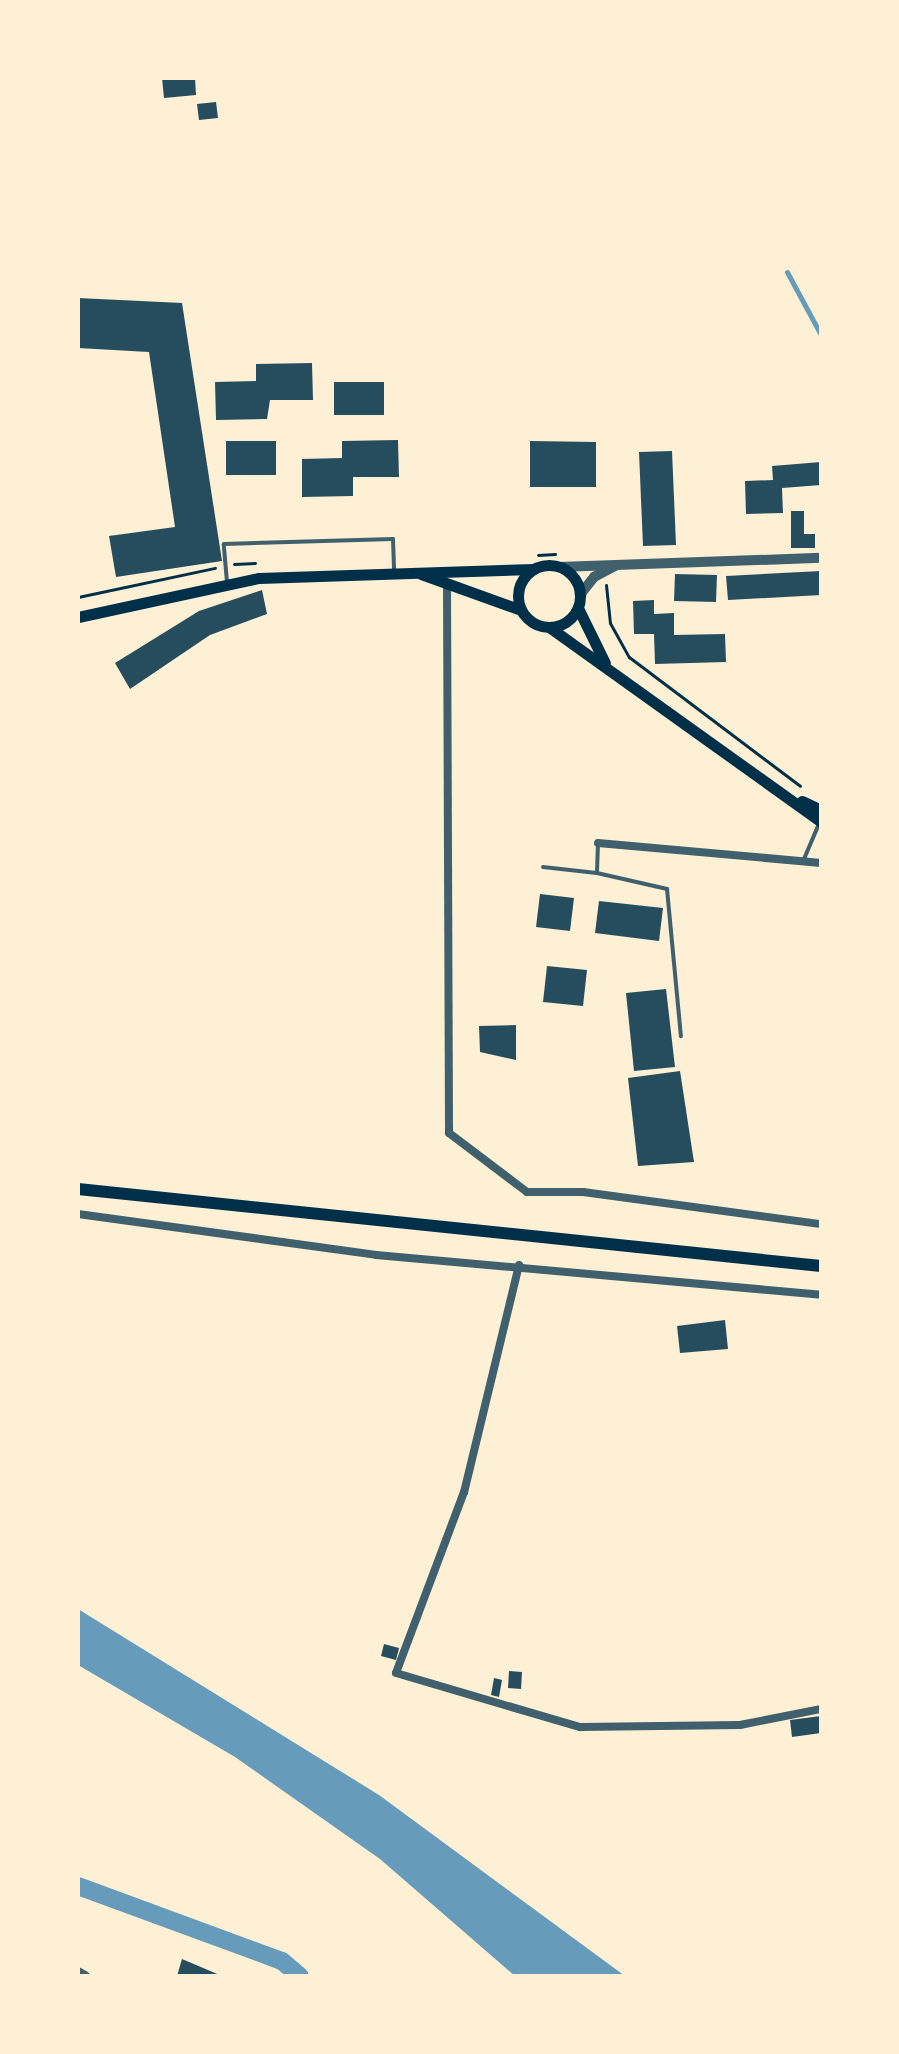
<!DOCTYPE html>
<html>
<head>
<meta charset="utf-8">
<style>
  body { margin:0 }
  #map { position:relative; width:899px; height:2054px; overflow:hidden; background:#fdf0d5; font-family:Barlow,sans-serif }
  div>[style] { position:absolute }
  .water>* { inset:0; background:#669bbc }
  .stream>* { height:5px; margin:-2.5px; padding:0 2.5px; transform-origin:2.5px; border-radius:2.5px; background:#669bbc }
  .canal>* { height:18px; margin:-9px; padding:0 9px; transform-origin:9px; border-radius:9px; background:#669bbc }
  .building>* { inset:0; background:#264d5e }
  .path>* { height:3px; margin:-1.5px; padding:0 1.5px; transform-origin:1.5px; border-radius:1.5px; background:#003049 }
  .service>* { height:4px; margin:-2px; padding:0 2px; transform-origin:2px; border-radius:2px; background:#3f606c }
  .minor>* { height:8px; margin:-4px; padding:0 4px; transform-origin:4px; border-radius:4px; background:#3f606c }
  .tertiary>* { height:10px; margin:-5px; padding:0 5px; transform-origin:5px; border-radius:5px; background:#3f606c }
  .secondary>* { height:11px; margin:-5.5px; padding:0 5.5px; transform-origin:5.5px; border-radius:5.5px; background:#003049 }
  .secondary>.ring { margin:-5.5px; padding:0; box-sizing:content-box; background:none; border:11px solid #003049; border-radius:50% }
  .primary>* { height:12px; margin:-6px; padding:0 6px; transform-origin:6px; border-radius:6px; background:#003049 }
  span { translate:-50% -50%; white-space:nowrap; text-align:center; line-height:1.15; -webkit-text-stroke:6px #fdf0d5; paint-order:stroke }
  .frame { position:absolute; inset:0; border:80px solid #fdf0d5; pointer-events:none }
</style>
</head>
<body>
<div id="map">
  <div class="water">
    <div style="clip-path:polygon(78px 1609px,379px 1795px,625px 1976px,515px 1976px,380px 1859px,235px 1757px,78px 1665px)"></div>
  </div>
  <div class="stream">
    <div style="left:787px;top:272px;width:72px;rotate:61.6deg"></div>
  </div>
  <div class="canal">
    <div style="left:78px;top:1886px;width:217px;rotate:20.2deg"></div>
    <div style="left:282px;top:1961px;width:23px;rotate:40deg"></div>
  </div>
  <div class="building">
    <div style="clip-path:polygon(162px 78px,195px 78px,196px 95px,164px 98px)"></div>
    <div style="clip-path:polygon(216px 102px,218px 118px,199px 120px,197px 104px)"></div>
    <div style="clip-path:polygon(78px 298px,182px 303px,222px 561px,116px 577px,109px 536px,175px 527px,149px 352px,78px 348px)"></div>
    <div style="clip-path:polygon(312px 363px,313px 400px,270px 400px,267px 419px,216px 420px,215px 382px,256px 381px,256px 364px)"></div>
    <div style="clip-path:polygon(334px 382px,384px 382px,384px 415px,334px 415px)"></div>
    <div style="clip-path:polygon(398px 440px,399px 477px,353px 477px,353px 496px,302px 497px,302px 459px,342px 458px,342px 441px)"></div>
    <div style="clip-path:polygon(226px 441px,276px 441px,276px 475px,226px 475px)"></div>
    <div style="clip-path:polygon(530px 441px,596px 442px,596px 487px,530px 487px)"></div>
    <div style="clip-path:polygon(672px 451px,676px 545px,643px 546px,639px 452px)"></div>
    <div style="clip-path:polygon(821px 462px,821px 485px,782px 488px,783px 513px,746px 514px,745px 481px,773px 480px,772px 466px)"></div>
    <div style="clip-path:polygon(791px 511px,804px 511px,804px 534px,815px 534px,815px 548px,791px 548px)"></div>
    <div style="clip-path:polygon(821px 571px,821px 595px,728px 600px,726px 576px)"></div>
    <div style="clip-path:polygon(675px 574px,717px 575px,716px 602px,674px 601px)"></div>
    <div style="clip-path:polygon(262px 590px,267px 614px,210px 635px,130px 689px,115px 663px,199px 611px)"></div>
    <div style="clip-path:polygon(654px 600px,654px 614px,674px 613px,674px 635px,725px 634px,726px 662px,655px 664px,654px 634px,634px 634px,633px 601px)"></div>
    <div style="clip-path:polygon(540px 894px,574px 898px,570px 931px,536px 927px)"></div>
    <div style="clip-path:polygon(599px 901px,663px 908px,659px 941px,595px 933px)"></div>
    <div style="clip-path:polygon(547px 966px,587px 970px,583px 1006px,543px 1002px)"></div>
    <div style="clip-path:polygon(666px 989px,675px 1067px,634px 1071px,626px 993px)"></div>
    <div style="clip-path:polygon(516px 1025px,516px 1060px,480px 1052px,479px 1026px)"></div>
    <div style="clip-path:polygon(680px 1071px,694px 1162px,638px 1166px,628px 1078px)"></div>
    <div style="clip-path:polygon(725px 1320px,728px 1349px,680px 1353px,677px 1326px)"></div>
    <div style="clip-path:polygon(384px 1644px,399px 1648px,396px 1660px,381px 1656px)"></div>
    <div style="clip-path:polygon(509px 1671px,522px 1672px,521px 1689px,508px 1688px)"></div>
    <div style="clip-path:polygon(494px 1678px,502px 1680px,499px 1697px,491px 1695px)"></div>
    <div style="clip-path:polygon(821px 1716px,821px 1733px,792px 1737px,790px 1720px)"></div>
    <div style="clip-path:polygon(182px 1959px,222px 1976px,177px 1976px)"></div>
  </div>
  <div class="path">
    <div style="left:538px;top:555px;width:17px;rotate:-3deg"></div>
    <div style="left:234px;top:564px;width:21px;rotate:-3deg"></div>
    <div style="left:606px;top:585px;width:38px;rotate:84deg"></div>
    <div style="left:610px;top:623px;width:39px;rotate:61deg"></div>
    <div style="left:629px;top:657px;width:214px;rotate:37deg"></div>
    <div style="left:78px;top:597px;width:140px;rotate:-12deg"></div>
  </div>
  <div class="service">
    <div style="left:227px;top:582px;width:38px;rotate:-95deg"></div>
    <div style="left:224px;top:544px;width:169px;rotate:-1.7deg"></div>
    <div style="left:393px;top:539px;width:31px;rotate:88deg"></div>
    <div style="left:598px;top:843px;width:30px;rotate:92deg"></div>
    <div style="left:597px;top:873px;width:72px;rotate:12.9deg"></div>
    <div style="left:667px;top:889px;width:148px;rotate:84.6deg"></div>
    <div style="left:804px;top:859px;width:39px;rotate:-67deg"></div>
    <div style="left:543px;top:867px;width:54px;rotate:6.3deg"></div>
  </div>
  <div class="minor">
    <div style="left:447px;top:583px;width:550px;rotate:89.79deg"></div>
    <div style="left:449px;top:1133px;width:98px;rotate:37.1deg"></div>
    <div style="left:527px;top:1192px;width:56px"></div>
    <div style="left:583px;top:1192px;width:240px;rotate:7.7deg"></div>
    <div style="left:598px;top:843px;width:224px;rotate:5.1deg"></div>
    <div style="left:78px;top:1214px;width:301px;rotate:7.8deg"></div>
    <div style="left:376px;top:1255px;width:447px;rotate:5.1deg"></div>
    <div style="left:519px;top:1265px;width:234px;rotate:103.6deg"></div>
    <div style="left:464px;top:1492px;width:193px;rotate:110.6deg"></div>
    <div style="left:396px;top:1673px;width:192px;rotate:16.4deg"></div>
    <div style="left:580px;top:1727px;width:160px;rotate:-0.7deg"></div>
    <div style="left:740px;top:1725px;width:83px;rotate:-11.2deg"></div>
  </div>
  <div class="tertiary">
    <div style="left:559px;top:567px;width:262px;rotate:-2deg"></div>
    <div style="left:580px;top:595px;width:23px;rotate:-52deg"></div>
    <div style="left:594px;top:577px;width:24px;rotate:-28deg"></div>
    <div style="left:78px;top:1972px;width:8px;rotate:30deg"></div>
  </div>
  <div class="secondary">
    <div class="ring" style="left:518px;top:565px;width:51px;height:51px"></div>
    <div style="left:421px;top:574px;width:106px;rotate:19.8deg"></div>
    <div style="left:578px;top:608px;width:61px;rotate:63.9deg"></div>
    <div style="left:78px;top:617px;width:185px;rotate:-12.2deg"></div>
    <div style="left:259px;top:578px;width:275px;rotate:-1.9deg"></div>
    <div style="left:549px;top:627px;width:335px;rotate:35.6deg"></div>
    <div style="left:802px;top:801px;width:21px;rotate:25deg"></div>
  </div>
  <div class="primary">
    <div style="left:78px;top:1189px;width:747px;rotate:5.92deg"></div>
  </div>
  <div class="frame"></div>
</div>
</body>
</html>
